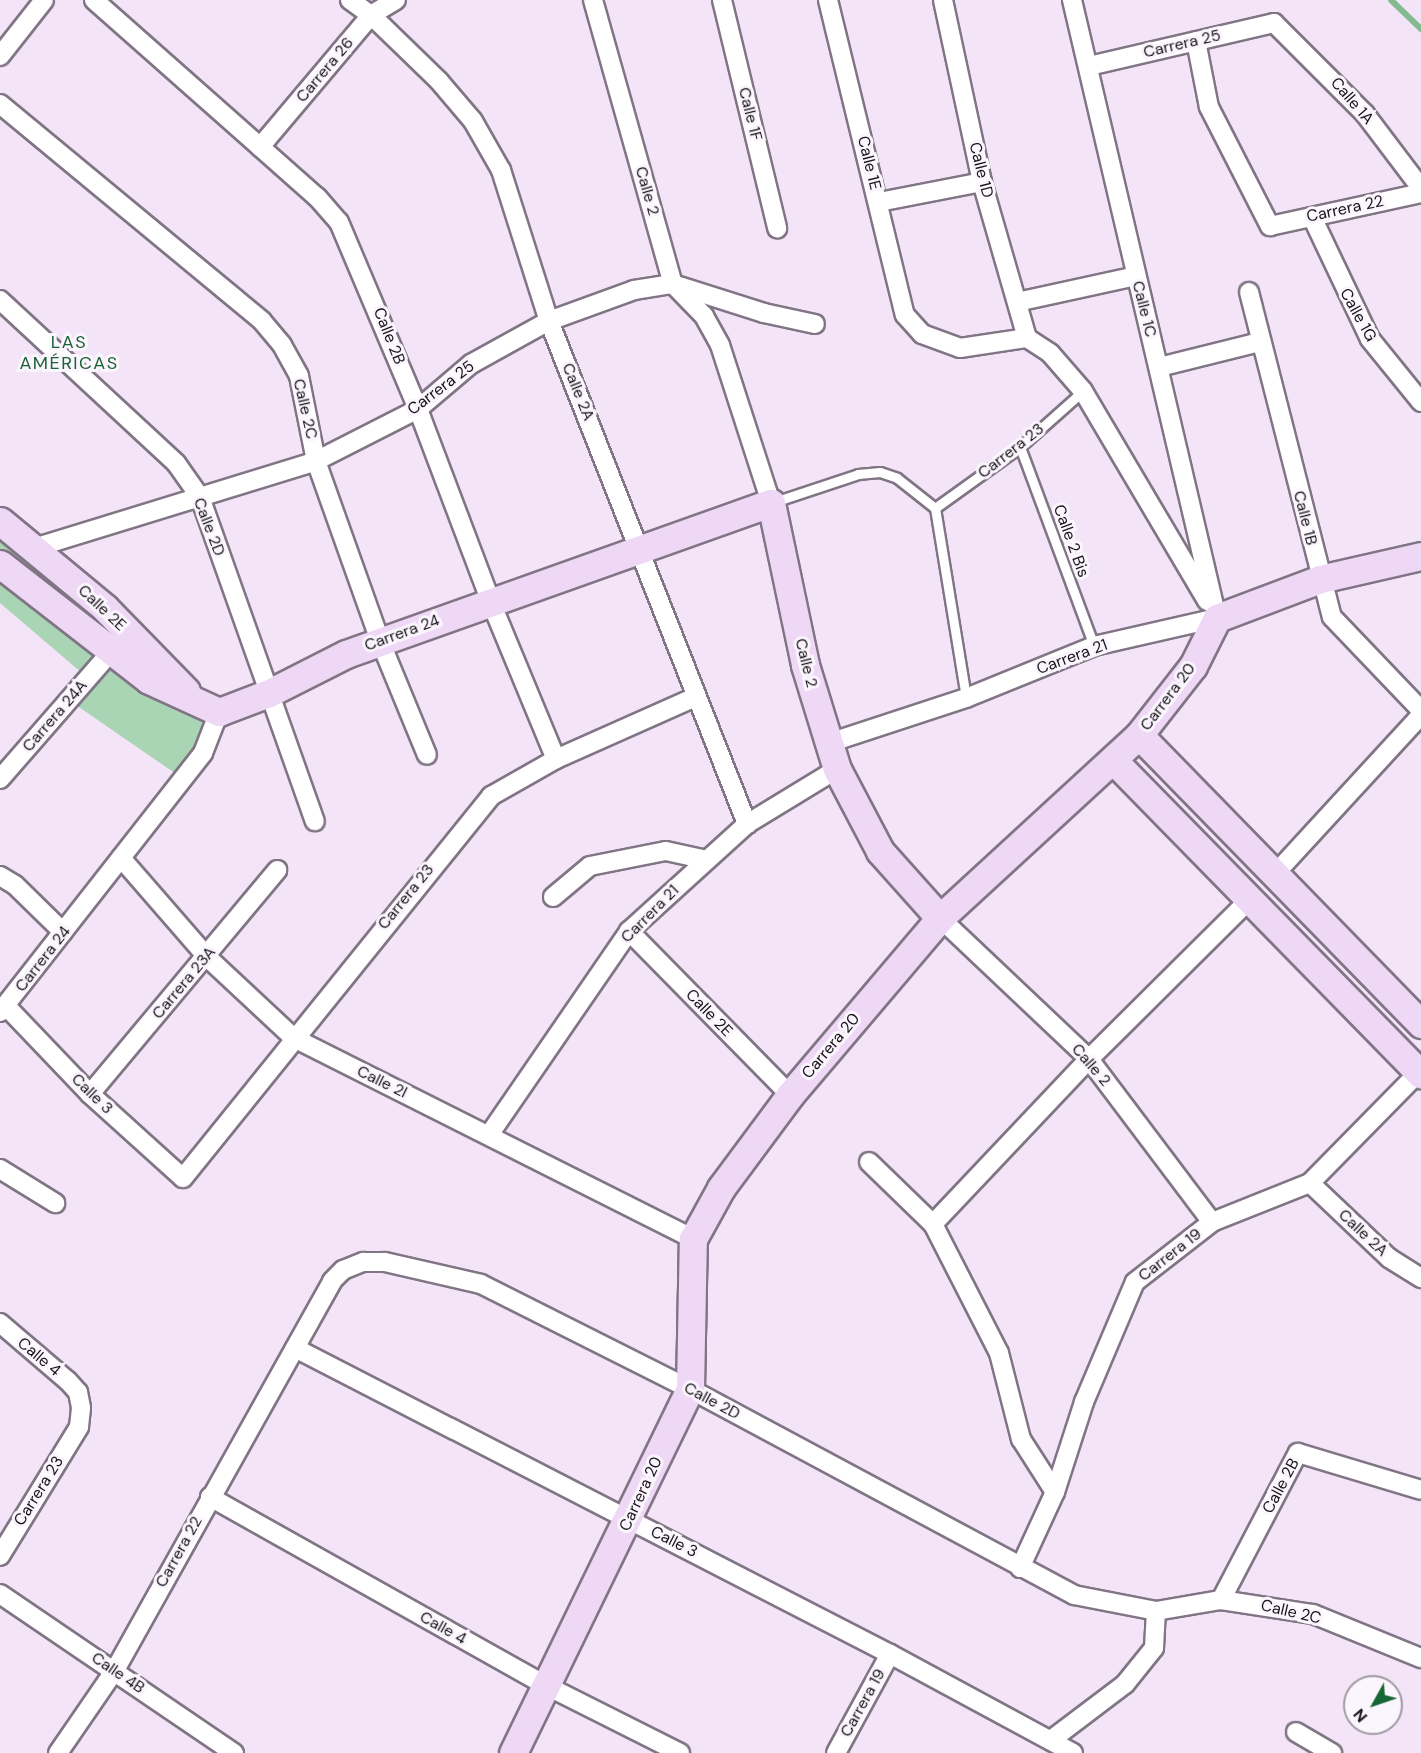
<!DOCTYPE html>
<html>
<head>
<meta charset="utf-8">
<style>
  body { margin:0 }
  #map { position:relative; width:1421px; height:1753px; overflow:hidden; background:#f3e5f7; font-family:"DM Sans",sans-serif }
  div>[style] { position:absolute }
  .green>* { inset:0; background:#a9d5b4 }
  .stream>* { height:6px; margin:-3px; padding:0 3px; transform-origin:3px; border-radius:3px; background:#84b991 }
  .roads { filter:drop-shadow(2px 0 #817585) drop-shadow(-2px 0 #817585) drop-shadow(0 2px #817585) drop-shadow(0 -2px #817585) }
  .lane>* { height:9px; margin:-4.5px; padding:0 4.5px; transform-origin:4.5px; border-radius:4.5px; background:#fff }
  .street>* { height:18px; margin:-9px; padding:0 9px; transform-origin:9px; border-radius:9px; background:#fff }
  .secondary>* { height:27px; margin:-13.5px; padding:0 13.5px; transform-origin:13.5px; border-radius:13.5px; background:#eed8f6 }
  span { translate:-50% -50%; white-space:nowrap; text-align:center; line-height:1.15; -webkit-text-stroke:6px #fbf6fd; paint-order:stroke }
  .street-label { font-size:16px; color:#171319 }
  .neighbourhood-label { font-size:18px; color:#1a6135; letter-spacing:1.5px }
  .north { position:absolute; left:1343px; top:1675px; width:60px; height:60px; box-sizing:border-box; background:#fbf6fd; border:2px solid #a09ba2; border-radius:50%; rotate:230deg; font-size:16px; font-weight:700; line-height:24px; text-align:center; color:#171319 }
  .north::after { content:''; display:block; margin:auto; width:21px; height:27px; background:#166636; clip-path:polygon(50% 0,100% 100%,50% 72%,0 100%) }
</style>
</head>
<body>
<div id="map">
  <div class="green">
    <div style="clip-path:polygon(0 522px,218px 712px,182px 778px,70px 701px,89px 679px,0 603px)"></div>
  </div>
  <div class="stream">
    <div style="left:1391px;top:0;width:42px;rotate:44deg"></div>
  </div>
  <div class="roads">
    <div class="lane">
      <div style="left:1020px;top:447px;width:212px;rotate:69.6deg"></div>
      <div style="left:774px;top:502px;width:89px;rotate:-18.4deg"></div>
      <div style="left:858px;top:474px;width:22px;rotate:-5deg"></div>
      <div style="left:880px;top:472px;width:18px;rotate:19deg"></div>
      <div style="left:897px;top:478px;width:48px;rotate:38.3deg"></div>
      <div style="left:935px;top:508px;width:193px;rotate:80.7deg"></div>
      <div style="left:935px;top:508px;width:105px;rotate:-35.7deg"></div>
      <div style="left:1020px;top:447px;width:84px;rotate:-41.6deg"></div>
    </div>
    <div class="street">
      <div style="left:94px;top:0;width:298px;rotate:41.5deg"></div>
      <div style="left:317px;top:197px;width:33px;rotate:49deg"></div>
      <div style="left:339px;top:222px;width:203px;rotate:67.1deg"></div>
      <div style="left:418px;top:409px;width:204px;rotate:69.3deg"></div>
      <div style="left:490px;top:600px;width:172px;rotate:67.5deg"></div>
      <div style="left:350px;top:0;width:26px;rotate:36deg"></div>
      <div style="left:371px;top:15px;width:95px;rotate:44.1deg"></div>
      <div style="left:439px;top:81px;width:52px;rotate:49.6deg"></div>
      <div style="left:473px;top:121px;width:56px;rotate:60.3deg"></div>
      <div style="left:501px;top:170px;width:158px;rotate:72.4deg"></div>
      <div style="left:549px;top:321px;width:541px;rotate:68.51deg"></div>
      <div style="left:593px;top:0;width:295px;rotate:74.3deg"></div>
      <div style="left:673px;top:284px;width:45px;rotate:45.9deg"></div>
      <div style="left:704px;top:316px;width:33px;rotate:61deg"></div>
      <div style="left:720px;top:345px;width:166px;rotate:72.1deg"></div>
      <div style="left:722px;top:0;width:235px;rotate:76.4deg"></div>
      <div style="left:828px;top:0;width:324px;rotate:76.3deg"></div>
      <div style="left:905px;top:315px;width:25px;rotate:48deg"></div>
      <div style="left:922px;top:334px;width:40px;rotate:20.2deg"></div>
      <div style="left:960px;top:348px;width:68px;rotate:-8.5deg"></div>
      <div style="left:943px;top:0;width:186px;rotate:77.9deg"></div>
      <div style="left:982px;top:182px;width:162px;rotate:73.9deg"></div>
      <div style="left:1072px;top:0;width:635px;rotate:76.8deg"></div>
      <div style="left:1196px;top:41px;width:67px;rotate:78.9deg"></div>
      <div style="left:1209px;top:107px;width:134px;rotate:62.9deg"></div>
      <div style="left:1270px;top:226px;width:155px;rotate:-12.3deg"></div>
      <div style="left:0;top:56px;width:71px;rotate:-51.8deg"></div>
      <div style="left:1089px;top:66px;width:190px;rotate:-13.1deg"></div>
      <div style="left:1274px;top:23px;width:129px;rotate:45deg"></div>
      <div style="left:1365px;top:114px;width:93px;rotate:52.9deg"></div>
      <div style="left:0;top:104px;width:340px;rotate:39.6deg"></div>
      <div style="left:262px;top:321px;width:31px;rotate:50deg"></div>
      <div style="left:282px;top:345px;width:35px;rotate:61deg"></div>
      <div style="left:299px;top:376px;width:87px;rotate:78.7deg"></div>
      <div style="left:316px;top:461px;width:191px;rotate:70.4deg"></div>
      <div style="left:380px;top:641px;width:123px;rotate:67.6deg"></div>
      <div style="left:260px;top:147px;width:172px;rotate:-49.9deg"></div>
      <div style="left:371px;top:15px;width:29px;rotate:-31deg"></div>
      <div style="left:879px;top:202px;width:105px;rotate:-11deg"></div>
      <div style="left:1312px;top:217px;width:135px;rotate:64.6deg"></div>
      <div style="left:1370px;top:339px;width:81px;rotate:51deg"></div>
      <div style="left:1249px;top:292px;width:335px;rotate:75.7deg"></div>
      <div style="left:1332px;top:617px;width:129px;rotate:46.3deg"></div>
      <div style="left:0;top:300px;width:240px;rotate:42.8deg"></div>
      <div style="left:176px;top:463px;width:42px;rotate:54.8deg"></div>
      <div style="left:200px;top:497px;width:344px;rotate:70.5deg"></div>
      <div style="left:1017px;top:302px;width:122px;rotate:-12.3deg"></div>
      <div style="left:1027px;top:338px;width:27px;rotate:33deg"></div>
      <div style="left:1050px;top:353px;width:50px;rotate:49deg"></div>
      <div style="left:1083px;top:391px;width:244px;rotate:59.4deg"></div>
      <div style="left:1159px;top:367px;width:104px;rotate:-13.9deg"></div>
      <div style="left:34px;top:548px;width:295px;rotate:-17.1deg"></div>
      <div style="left:316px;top:461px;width:114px;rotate:-27deg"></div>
      <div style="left:418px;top:409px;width:70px;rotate:-40.3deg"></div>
      <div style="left:471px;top:364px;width:89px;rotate:-28.9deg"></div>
      <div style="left:549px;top:321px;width:90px;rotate:-20deg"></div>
      <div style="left:634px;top:290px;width:39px;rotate:-9deg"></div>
      <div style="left:673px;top:284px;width:96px;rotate:17.7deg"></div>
      <div style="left:764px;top:313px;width:52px;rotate:12.2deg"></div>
      <div style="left:829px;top:743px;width:144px;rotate:-18.2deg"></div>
      <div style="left:966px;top:698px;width:138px;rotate:-22.1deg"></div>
      <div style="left:1094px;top:646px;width:126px;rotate:-12.8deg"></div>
      <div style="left:0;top:779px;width:167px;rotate:-48.9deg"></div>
      <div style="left:121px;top:858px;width:131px;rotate:49deg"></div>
      <div style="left:207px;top:957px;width:119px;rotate:43deg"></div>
      <div style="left:294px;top:1038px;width:447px;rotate:26.7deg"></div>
      <div style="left:1274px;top:875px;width:217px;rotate:-47.4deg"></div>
      <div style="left:0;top:876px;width:17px;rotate:31deg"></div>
      <div style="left:15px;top:885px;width:67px;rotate:44.4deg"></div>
      <div style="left:553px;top:897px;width:48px;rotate:-40deg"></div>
      <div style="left:590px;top:866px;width:77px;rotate:-11.2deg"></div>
      <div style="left:666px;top:851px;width:42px;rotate:12.4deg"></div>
      <div style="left:940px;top:918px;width:205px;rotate:43.4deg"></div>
      <div style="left:1089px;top:1059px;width:204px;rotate:53deg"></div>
      <div style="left:629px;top:931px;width:230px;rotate:45.5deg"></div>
      <div style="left:6px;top:1006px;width:122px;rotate:46.3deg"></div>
      <div style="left:90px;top:1094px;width:125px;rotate:42.1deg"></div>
      <div style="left:183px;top:1178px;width:491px;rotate:-51.1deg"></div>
      <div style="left:491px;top:796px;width:75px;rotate:-29.6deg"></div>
      <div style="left:556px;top:759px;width:152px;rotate:-24deg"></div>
      <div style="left:0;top:1012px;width:329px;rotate:-51.9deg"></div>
      <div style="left:203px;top:753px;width:44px;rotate:-68.7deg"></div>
      <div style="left:90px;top:1094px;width:292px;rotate:-50.1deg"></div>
      <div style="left:489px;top:1135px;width:247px;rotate:-55.5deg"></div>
      <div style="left:629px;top:931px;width:159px;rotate:-42.2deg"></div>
      <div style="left:747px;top:824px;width:105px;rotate:-31.4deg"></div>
      <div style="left:869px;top:1162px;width:89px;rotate:44.1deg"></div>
      <div style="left:933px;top:1224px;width:145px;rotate:62.9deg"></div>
      <div style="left:999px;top:1353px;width:89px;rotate:75.7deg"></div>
      <div style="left:1021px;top:1439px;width:63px;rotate:57.3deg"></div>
      <div style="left:0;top:1169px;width:65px;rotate:31.7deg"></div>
      <div style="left:1310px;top:1183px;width:109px;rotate:43.5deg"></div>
      <div style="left:1389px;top:1258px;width:38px;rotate:32deg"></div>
      <div style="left:933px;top:1224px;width:227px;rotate:-46.6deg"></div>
      <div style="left:1089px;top:1059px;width:226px;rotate:-44.8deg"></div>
      <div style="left:0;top:1323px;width:89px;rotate:40.5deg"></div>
      <div style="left:68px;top:1381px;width:15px;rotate:48deg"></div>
      <div style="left:78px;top:1392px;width:16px;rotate:79deg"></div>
      <div style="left:81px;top:1408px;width:19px;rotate:96deg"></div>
      <div style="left:79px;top:1427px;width:151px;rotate:121.5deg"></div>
      <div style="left:295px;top:1348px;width:669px;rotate:27.22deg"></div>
      <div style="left:890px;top:1654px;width:208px;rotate:28.4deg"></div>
      <div style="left:210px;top:1497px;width:386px;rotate:29.3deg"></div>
      <div style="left:547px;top:1686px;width:149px;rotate:26.7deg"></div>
      <div style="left:1020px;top:1568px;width:84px;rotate:-65.3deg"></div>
      <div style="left:1055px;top:1492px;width:95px;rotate:-72.1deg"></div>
      <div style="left:1084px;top:1402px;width:130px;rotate:-67deg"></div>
      <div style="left:1135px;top:1282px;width:98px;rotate:-37.9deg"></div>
      <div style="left:1212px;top:1222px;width:105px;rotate:-21.7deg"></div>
      <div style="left:1310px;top:1183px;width:158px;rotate:-45.5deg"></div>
      <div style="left:0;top:1594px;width:283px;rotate:34.2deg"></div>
      <div style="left:1221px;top:1600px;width:166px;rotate:-62.4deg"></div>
      <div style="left:1298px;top:1453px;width:128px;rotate:16.7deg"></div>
      <div style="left:1296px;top:1732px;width:42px;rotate:30.3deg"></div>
      <div style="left:1051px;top:1740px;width:93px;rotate:-37.1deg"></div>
      <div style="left:1125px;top:1684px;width:46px;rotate:-51.1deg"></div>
      <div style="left:1154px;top:1648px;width:37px;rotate:-87deg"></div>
      <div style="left:58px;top:1753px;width:101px;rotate:-55.5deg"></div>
      <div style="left:115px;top:1670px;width:445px;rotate:-60.8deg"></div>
      <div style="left:332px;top:1281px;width:16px;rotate:-45deg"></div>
      <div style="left:343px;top:1270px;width:22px;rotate:-22deg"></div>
      <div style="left:363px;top:1262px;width:22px"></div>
      <div style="left:385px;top:1262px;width:98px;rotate:12.9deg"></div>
      <div style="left:481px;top:1284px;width:234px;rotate:26.7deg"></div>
      <div style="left:690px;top:1389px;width:436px;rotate:28.2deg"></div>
      <div style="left:1074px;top:1595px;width:84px;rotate:11deg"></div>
      <div style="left:1156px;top:1611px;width:66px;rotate:-9.6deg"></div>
      <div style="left:1221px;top:1600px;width:93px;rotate:8.7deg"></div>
      <div style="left:1313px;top:1614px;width:117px;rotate:22.2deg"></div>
      <div style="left:836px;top:1753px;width:113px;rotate:-61.4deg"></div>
    </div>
    <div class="secondary">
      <div style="left:0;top:521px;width:136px;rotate:39.6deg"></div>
      <div style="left:105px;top:608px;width:116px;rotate:45.7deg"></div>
      <div style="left:0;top:564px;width:189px;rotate:37.9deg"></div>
      <div style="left:149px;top:680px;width:77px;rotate:24.6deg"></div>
      <div style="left:219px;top:712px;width:53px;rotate:-20.8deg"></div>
      <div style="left:269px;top:693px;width:86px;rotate:-26.9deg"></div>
      <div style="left:346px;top:654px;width:451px;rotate:-19.6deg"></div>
      <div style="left:771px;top:503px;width:166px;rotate:78.1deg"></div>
      <div style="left:805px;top:665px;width:109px;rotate:72.9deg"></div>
      <div style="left:837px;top:769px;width:93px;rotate:62.3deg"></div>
      <div style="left:880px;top:851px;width:90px;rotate:48.2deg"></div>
      <div style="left:1139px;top:735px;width:404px;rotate:45.7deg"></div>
      <div style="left:1113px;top:760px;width:440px;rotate:45.6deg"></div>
      <div style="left:513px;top:1753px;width:405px;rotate:-64.1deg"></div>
      <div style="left:690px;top:1389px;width:150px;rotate:-88.9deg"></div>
      <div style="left:693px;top:1239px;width:58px;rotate:-61.2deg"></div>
      <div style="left:721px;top:1188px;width:116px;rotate:-53.4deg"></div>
      <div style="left:790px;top:1095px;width:232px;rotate:-49.7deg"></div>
      <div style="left:940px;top:918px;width:270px;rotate:-42.6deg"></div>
      <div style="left:1139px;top:735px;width:88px;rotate:-52deg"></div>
      <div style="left:1193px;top:666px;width:54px;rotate:-63.4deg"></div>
      <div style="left:1217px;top:618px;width:110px;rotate:-20.7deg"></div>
      <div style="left:1320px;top:579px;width:104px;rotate:-12.8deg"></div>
    </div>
  </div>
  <div class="street-label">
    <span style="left:1182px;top:44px;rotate:-13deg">Carrera 25</span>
    <span style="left:325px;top:70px;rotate:-50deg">Carrera 26</span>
    <span style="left:1352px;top:101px;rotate:49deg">Calle 1A</span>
    <span style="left:750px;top:114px;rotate:76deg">Calle 1F</span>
    <span style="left:869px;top:163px;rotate:76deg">Calle 1E</span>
    <span style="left:981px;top:170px;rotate:76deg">Calle 1D</span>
    <span style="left:647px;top:191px;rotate:74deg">Calle 2</span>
    <span style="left:1345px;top:209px;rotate:-12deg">Carrera 22</span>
    <span style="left:1144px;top:309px;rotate:76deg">Calle 1C</span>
    <span style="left:1358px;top:315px;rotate:61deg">Calle 1G</span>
    <span style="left:389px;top:336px;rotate:68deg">Calle 2B</span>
    <span style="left:441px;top:388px;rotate:-37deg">Carrera 25</span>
    <span style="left:578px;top:392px;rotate:68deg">Calle 2A</span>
    <span style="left:305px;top:409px;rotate:77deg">Calle 2C</span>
    <span style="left:1011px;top:451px;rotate:-38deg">Carrera 23</span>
    <span style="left:1305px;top:518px;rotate:76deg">Calle 1B</span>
    <span style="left:209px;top:527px;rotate:69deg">Calle 2D</span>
    <span style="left:1071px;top:541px;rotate:70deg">Calle 2 Bis</span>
    <span style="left:102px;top:608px;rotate:43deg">Calle 2E</span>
    <span style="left:402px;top:633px;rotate:-20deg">Carrera 24</span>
    <span style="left:1072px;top:657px;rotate:-20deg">Carrera 21</span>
    <span style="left:806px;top:663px;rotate:76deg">Calle 2</span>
    <span style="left:1168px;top:697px;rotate:-53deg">Carrera 20</span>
    <span style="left:55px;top:716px;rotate:-49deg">Carrera 24A</span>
    <span style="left:406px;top:897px;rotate:-51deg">Carrera 23</span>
    <span style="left:650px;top:914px;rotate:-45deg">Carrera 21</span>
    <span style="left:43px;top:959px;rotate:-52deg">Carrera 24</span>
    <span style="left:184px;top:983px;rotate:-50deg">Carrera 23A</span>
    <span style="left:709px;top:1013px;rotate:46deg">Calle 2E</span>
    <span style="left:831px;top:1046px;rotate:-50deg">Carrera 20</span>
    <span style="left:1091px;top:1065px;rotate:49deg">Calle 2</span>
    <span style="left:382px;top:1082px;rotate:26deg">Calle 2I</span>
    <span style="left:92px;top:1094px;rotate:44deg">Calle 3</span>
    <span style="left:1363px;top:1233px;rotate:43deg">Calle 2A</span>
    <span style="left:1170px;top:1255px;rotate:-38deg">Carrera 19</span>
    <span style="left:39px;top:1357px;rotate:40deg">Calle 4</span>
    <span style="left:712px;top:1401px;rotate:28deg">Calle 2D</span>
    <span style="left:1281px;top:1486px;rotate:-62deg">Calle 2B</span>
    <span style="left:39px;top:1491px;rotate:-58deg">Carrera 23</span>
    <span style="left:641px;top:1494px;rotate:-65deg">Carrera 20</span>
    <span style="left:674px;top:1542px;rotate:27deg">Calle 3</span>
    <span style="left:179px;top:1552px;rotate:-61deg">Carrera 22</span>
    <span style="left:1291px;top:1612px;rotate:13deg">Calle 2C</span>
    <span style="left:443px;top:1628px;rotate:29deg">Calle 4</span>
    <span style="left:118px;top:1673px;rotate:34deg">Calle 4B</span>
    <span style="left:863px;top:1703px;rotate:-61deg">Carrera 19</span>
  </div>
  <div class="neighbourhood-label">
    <span style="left:69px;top:353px">LAS<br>AMÉRICAS</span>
  </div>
  <div class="north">N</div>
</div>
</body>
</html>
